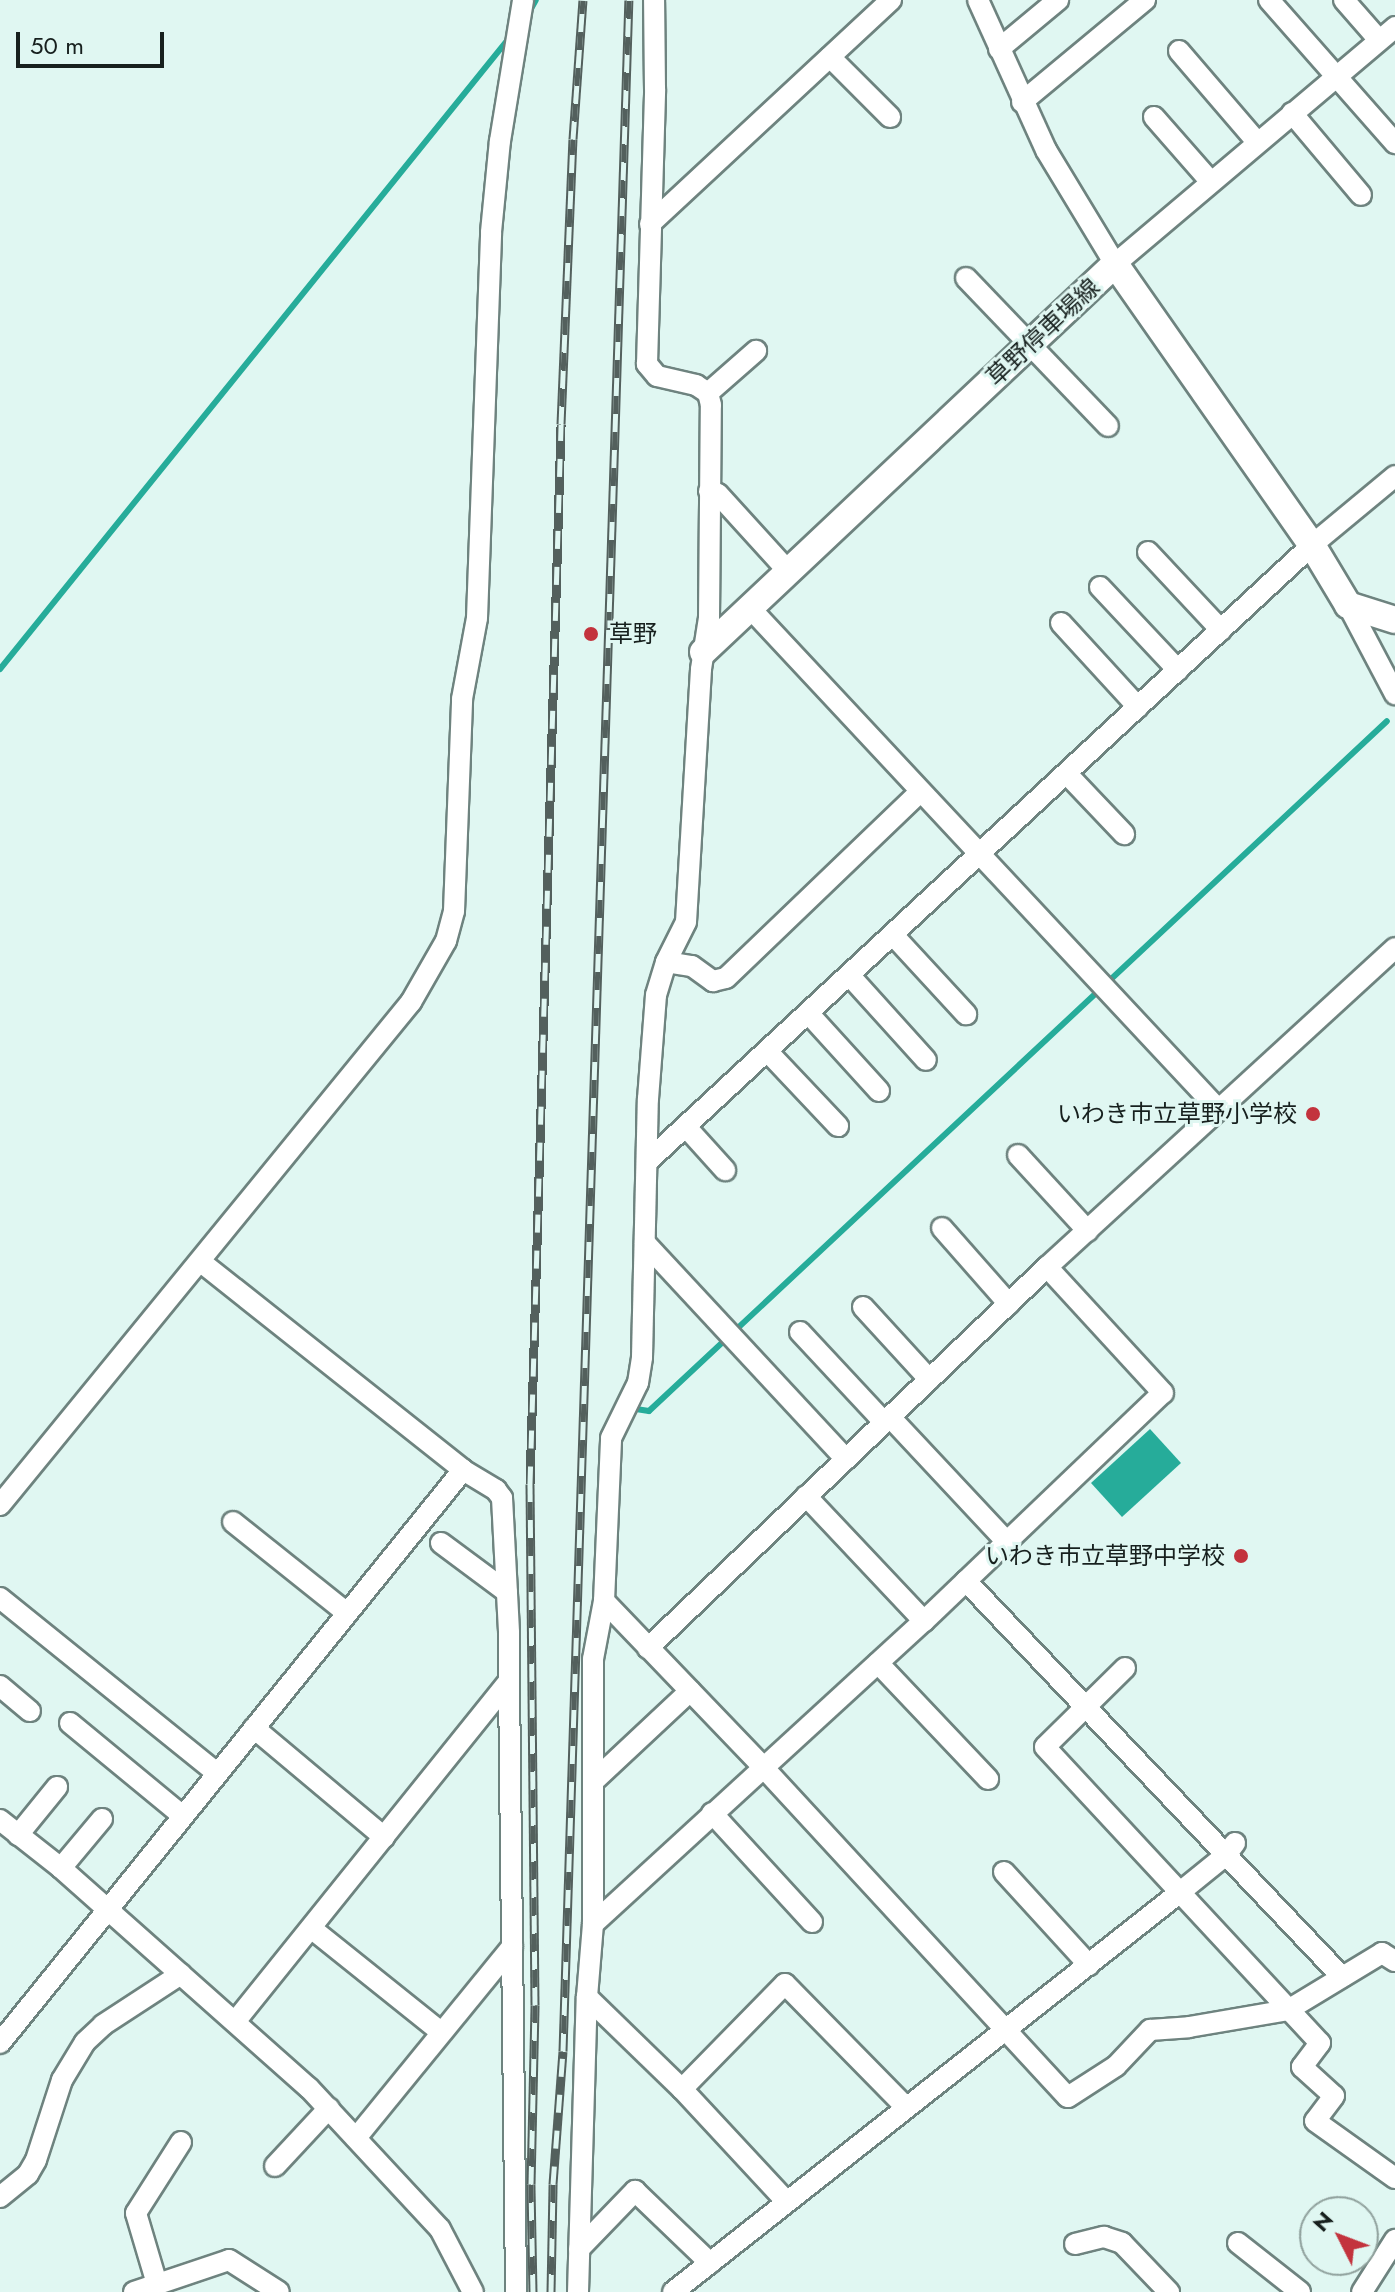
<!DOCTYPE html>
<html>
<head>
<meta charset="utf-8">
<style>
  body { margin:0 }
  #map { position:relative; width:1395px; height:2292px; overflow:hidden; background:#e0f7f2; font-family:Jost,"Noto Sans JP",sans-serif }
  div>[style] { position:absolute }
  .water>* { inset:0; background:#26ac9a }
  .stream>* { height:6px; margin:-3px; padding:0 3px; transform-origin:3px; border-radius:3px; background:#26ac9a }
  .roads { filter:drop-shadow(2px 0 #6e837f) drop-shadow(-2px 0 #6e837f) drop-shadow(0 2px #6e837f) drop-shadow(0 -2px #6e837f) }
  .minor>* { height:20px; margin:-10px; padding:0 10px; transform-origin:10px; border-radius:10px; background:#fff }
  .major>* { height:26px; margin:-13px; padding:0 13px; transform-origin:13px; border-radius:13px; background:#fff }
  .rail>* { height:9px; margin-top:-4.5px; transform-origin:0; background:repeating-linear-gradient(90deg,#e0f7f2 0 18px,#53605d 0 36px); box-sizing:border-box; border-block:2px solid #53605d }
  .dots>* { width:22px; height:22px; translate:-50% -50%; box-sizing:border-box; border:4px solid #e0f7f2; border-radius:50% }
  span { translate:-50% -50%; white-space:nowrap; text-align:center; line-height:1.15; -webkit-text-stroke:6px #e0f7f2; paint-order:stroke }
  .street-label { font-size:24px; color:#17201e }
  .poi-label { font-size:24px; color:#17201e }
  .left { translate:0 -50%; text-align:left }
  .right { translate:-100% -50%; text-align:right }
  .north { position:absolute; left:1299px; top:2196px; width:80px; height:80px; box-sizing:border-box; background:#e0f7f2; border:2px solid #90a19d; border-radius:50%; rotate:312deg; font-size:22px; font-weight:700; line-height:32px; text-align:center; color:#17201e }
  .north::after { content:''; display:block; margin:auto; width:28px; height:36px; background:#c3333d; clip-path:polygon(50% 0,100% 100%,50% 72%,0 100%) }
  .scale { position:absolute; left:16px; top:32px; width:148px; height:36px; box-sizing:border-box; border:4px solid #17201e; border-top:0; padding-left:10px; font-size:24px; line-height:28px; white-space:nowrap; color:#17201e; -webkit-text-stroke:6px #e0f7f2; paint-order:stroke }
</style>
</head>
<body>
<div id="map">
  <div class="water">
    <div style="clip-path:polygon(1150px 1429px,1181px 1463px,1122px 1517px,1091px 1483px)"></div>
  </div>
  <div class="stream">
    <div style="left:527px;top:16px;width:18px;rotate:-61deg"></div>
    <div style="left:0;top:669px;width:812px;rotate:-51.1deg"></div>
    <div style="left:636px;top:1409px;width:13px;rotate:9deg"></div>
    <div style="left:649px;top:1411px;width:1010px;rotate:-43.07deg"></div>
  </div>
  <div class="roads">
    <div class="minor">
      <div style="left:978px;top:0;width:165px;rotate:65.6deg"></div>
      <div style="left:1046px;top:150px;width:133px;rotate:58.8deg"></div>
      <div style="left:1115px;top:264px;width:367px;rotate:-40.2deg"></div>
      <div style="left:1269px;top:0;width:191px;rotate:48.6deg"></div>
      <div style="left:1344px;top:0;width:53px;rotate:48.8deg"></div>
      <div style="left:999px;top:49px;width:77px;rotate:-39.7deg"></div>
      <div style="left:1179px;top:51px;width:120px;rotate:49.4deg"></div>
      <div style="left:830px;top:57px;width:85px;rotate:45deg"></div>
      <div style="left:1022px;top:102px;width:160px;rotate:-39.7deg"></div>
      <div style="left:1292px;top:113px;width:107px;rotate:49.9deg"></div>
      <div style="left:1154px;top:117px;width:86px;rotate:48.8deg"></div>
      <div style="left:650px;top:224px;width:329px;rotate:-42.9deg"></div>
      <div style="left:966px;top:278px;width:205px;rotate:46.2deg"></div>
      <div style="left:708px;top:393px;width:64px;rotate:-41.2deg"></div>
      <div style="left:709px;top:491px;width:9px;rotate:18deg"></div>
      <div style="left:718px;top:494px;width:105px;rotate:47.7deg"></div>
      <div style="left:1148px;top:552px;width:107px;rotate:46.9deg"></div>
      <div style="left:1100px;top:587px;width:114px;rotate:46.8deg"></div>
      <div style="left:1348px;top:605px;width:101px;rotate:62.2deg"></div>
      <div style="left:750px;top:608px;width:687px;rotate:46.95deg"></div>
      <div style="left:1061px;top:623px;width:114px;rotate:47.5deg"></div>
      <div style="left:1067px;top:774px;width:83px;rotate:46.5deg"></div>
      <div style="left:893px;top:935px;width:108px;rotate:47.3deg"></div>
      <div style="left:666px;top:962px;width:26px;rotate:9deg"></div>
      <div style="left:692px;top:966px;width:26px;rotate:36deg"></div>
      <div style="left:713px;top:981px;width:13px;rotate:-13deg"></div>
      <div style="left:726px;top:978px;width:269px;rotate:-43.8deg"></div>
      <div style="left:850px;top:976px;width:113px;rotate:47.9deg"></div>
      <div style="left:809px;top:1014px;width:104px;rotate:47.7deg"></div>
      <div style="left:768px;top:1052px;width:102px;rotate:46.6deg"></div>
      <div style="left:687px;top:1128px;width:57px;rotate:47.9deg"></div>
      <div style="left:1018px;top:1155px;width:103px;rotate:47.4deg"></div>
      <div style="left:648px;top:1161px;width:906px;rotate:-42.85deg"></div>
      <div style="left:1312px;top:545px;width:108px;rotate:-39.7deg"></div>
      <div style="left:942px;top:1228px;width:101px;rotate:48.6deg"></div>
      <div style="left:645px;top:1243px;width:295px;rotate:47.1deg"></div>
      <div style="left:201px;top:1262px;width:335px;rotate:38.4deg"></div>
      <div style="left:463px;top:1470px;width:39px;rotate:31deg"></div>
      <div style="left:496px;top:1490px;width:10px;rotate:53deg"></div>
      <div style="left:502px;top:1498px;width:135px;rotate:87deg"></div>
      <div style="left:509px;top:1633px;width:48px;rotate:90deg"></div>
      <div style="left:509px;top:1681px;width:435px;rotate:128.8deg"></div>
      <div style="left:863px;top:1307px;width:98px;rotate:47.5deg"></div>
      <div style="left:800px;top:1332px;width:123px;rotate:47deg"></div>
      <div style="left:890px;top:1417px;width:171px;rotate:46.9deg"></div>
      <div style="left:806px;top:1496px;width:172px;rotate:46.7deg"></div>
      <div style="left:0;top:1505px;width:650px;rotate:-50.75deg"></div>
      <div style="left:411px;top:1002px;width:70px;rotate:-60.2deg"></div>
      <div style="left:446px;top:941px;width:31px;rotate:-75deg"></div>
      <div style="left:454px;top:911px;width:212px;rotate:-87.8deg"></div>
      <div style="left:462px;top:699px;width:82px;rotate:-79.5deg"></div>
      <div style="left:477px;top:618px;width:386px;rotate:-87.9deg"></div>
      <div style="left:491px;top:232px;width:91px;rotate:-84.4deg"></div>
      <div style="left:500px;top:141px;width:143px;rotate:-80.7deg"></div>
      <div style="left:233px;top:1522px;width:146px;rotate:38.6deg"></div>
      <div style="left:441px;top:1543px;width:82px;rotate:36.6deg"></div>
      <div style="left:966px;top:1581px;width:546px;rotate:46.48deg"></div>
      <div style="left:0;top:1598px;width:279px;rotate:38.9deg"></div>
      <div style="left:604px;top:1601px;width:230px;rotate:46.2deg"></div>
      <div style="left:763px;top:1767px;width:449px;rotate:47.3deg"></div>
      <div style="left:1068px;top:2097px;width:57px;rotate:-32.9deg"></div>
      <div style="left:1116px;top:2066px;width:50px;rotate:-46.6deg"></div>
      <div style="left:1150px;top:2030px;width:39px;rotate:-4deg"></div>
      <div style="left:1189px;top:2027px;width:100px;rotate:-9.7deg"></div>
      <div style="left:1288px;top:2010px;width:110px;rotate:-31.2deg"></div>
      <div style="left:1382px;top:1953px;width:15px;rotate:32deg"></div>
      <div style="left:648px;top:1648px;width:552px;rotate:-43.68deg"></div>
      <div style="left:1047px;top:1267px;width:472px;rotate:-42.5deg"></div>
      <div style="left:878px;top:1663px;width:160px;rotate:46.5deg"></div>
      <div style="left:1125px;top:1668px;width:112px;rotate:135.4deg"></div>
      <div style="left:1045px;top:1747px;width:404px;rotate:47.1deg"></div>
      <div style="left:1320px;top:2043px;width:30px;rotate:127deg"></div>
      <div style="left:1302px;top:2067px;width:43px;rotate:42.2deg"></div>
      <div style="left:1334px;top:2096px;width:31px;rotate:127deg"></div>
      <div style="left:1315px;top:2121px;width:98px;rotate:35.5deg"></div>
      <div style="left:509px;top:1681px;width:611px;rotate:89.34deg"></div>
      <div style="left:0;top:1686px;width:39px;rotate:40deg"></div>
      <div style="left:70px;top:1723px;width:146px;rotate:39.5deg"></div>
      <div style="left:254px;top:1728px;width:170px;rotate:40deg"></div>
      <div style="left:596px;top:1779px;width:129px;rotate:-43.1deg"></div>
      <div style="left:712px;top:1813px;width:148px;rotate:47.5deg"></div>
      <div style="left:0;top:1820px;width:78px;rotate:38.2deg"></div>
      <div style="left:61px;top:1868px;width:332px;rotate:41.6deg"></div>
      <div style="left:309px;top:2088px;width:192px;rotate:47.1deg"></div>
      <div style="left:440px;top:2229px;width:71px;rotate:62.4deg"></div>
      <div style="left:18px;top:1835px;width:62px;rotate:-50.9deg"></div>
      <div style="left:61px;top:1868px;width:64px;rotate:-50.1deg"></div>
      <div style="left:1004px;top:1872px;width:126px;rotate:47.6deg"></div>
      <div style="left:593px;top:1924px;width:449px;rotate:-42.5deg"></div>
      <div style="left:924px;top:1621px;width:330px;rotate:-43.7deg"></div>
      <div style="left:1163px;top:1393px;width:171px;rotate:-132.6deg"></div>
      <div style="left:311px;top:1928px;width:166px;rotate:38.7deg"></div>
      <div style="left:587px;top:1997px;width:132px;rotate:44.1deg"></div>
      <div style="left:682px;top:2089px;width:153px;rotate:47.1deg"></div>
      <div style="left:0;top:2043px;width:737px;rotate:-51.06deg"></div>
      <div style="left:682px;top:2089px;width:147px;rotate:-45.6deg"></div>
      <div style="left:785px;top:1984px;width:173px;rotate:45.5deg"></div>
      <div style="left:356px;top:2138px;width:247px;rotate:-50.8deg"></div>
      <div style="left:275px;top:2166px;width:79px;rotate:-47deg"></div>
      <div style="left:0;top:2197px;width:36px;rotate:-39deg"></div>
      <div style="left:28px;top:2174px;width:16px;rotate:-60deg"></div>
      <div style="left:36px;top:2160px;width:84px;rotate:-72deg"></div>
      <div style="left:62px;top:2080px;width:44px;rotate:-58.8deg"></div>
      <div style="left:85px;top:2042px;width:25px;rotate:-43deg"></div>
      <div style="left:103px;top:2025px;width:93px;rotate:-33.2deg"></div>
      <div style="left:1238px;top:2243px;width:79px;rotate:38.3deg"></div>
      <div style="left:1075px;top:2244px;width:30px;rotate:-14deg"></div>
      <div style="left:1104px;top:2237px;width:19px;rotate:18deg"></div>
      <div style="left:1122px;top:2243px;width:68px;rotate:46.2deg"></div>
      <div style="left:579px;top:2249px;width:81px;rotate:-46deg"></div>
      <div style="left:635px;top:2191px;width:104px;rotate:43.8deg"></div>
      <div style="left:157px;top:2284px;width:74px;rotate:-106.5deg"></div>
      <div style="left:136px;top:2213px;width:84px;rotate:-57.6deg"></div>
      <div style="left:134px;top:2292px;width:100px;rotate:-18.6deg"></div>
      <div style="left:229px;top:2260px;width:59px;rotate:32.6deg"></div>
      <div style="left:578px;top:2292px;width:295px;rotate:-88.3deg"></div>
      <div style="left:587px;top:1997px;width:73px;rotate:-85.3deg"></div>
      <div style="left:593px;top:1924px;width:265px;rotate:-90deg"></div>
      <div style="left:593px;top:1659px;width:59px;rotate:-79.3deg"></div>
      <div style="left:604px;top:1601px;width:163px;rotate:-87.5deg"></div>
      <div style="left:611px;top:1438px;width:61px;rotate:-63.9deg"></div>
      <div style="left:638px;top:1383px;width:26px;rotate:-81deg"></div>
      <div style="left:642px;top:1357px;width:258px;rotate:-88.7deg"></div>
      <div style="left:648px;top:1099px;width:104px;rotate:-85.6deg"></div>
      <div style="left:656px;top:995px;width:34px;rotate:-73deg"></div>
      <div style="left:666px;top:962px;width:45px;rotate:-63.4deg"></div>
      <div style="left:686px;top:922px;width:253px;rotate:-86.6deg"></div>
      <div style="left:701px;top:669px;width:52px;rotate:-81.1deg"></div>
      <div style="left:709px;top:618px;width:213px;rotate:-89.5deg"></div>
      <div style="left:711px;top:405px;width:12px;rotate:-104deg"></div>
      <div style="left:708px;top:393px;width:14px;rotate:-146deg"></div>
      <div style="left:696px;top:385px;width:40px;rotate:-167deg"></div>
      <div style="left:657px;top:376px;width:16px;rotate:-130deg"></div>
      <div style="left:647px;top:364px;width:275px;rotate:-88.3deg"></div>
      <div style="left:655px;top:89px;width:89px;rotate:-90.6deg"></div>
      <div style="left:673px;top:2292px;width:644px;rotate:-38.26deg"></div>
      <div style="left:1179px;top:1893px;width:60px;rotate:-39deg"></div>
      <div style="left:1226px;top:1855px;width:15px;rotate:-53deg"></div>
      <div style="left:1362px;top:2292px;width:62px;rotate:-57.6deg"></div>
    </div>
    <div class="major">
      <div style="left:703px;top:652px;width:566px;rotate:-43.28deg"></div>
      <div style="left:1115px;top:264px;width:343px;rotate:55deg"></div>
      <div style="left:1312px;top:545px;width:70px;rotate:59deg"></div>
      <div style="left:1348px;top:605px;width:49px;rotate:17.7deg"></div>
    </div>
  </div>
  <div class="rail">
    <div style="left:533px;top:2292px;width:108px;rotate:-91.1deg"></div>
    <div style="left:531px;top:2184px;width:179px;rotate:-88.7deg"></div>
    <div style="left:535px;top:2005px;width:521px;rotate:-90.55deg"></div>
    <div style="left:530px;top:1484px;width:1060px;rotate:-88.32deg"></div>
    <div style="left:561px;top:424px;width:285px;rotate:-87.6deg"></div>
    <div style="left:573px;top:139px;width:139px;rotate:-85.9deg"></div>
    <div style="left:551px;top:2292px;width:108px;rotate:-88.9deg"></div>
    <div style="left:553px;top:2184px;width:133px;rotate:-85.7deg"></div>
    <div style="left:563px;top:2051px;width:2052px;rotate:-88.16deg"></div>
  </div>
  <div class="dots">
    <div style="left:591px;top:634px;background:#c3333d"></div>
    <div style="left:1313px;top:1114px;background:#c3333d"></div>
    <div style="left:1241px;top:1556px;background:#c3333d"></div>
  </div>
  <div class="street-label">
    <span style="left:1043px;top:332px;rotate:-43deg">草野停車場線</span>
  </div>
  <div class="poi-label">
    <span class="left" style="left:609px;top:634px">草野</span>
    <span class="right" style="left:1297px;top:1114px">いわき市立草野小学校</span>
    <span class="right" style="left:1225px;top:1556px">いわき市立草野中学校</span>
  </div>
  <div class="north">N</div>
  <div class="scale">50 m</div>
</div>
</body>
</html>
